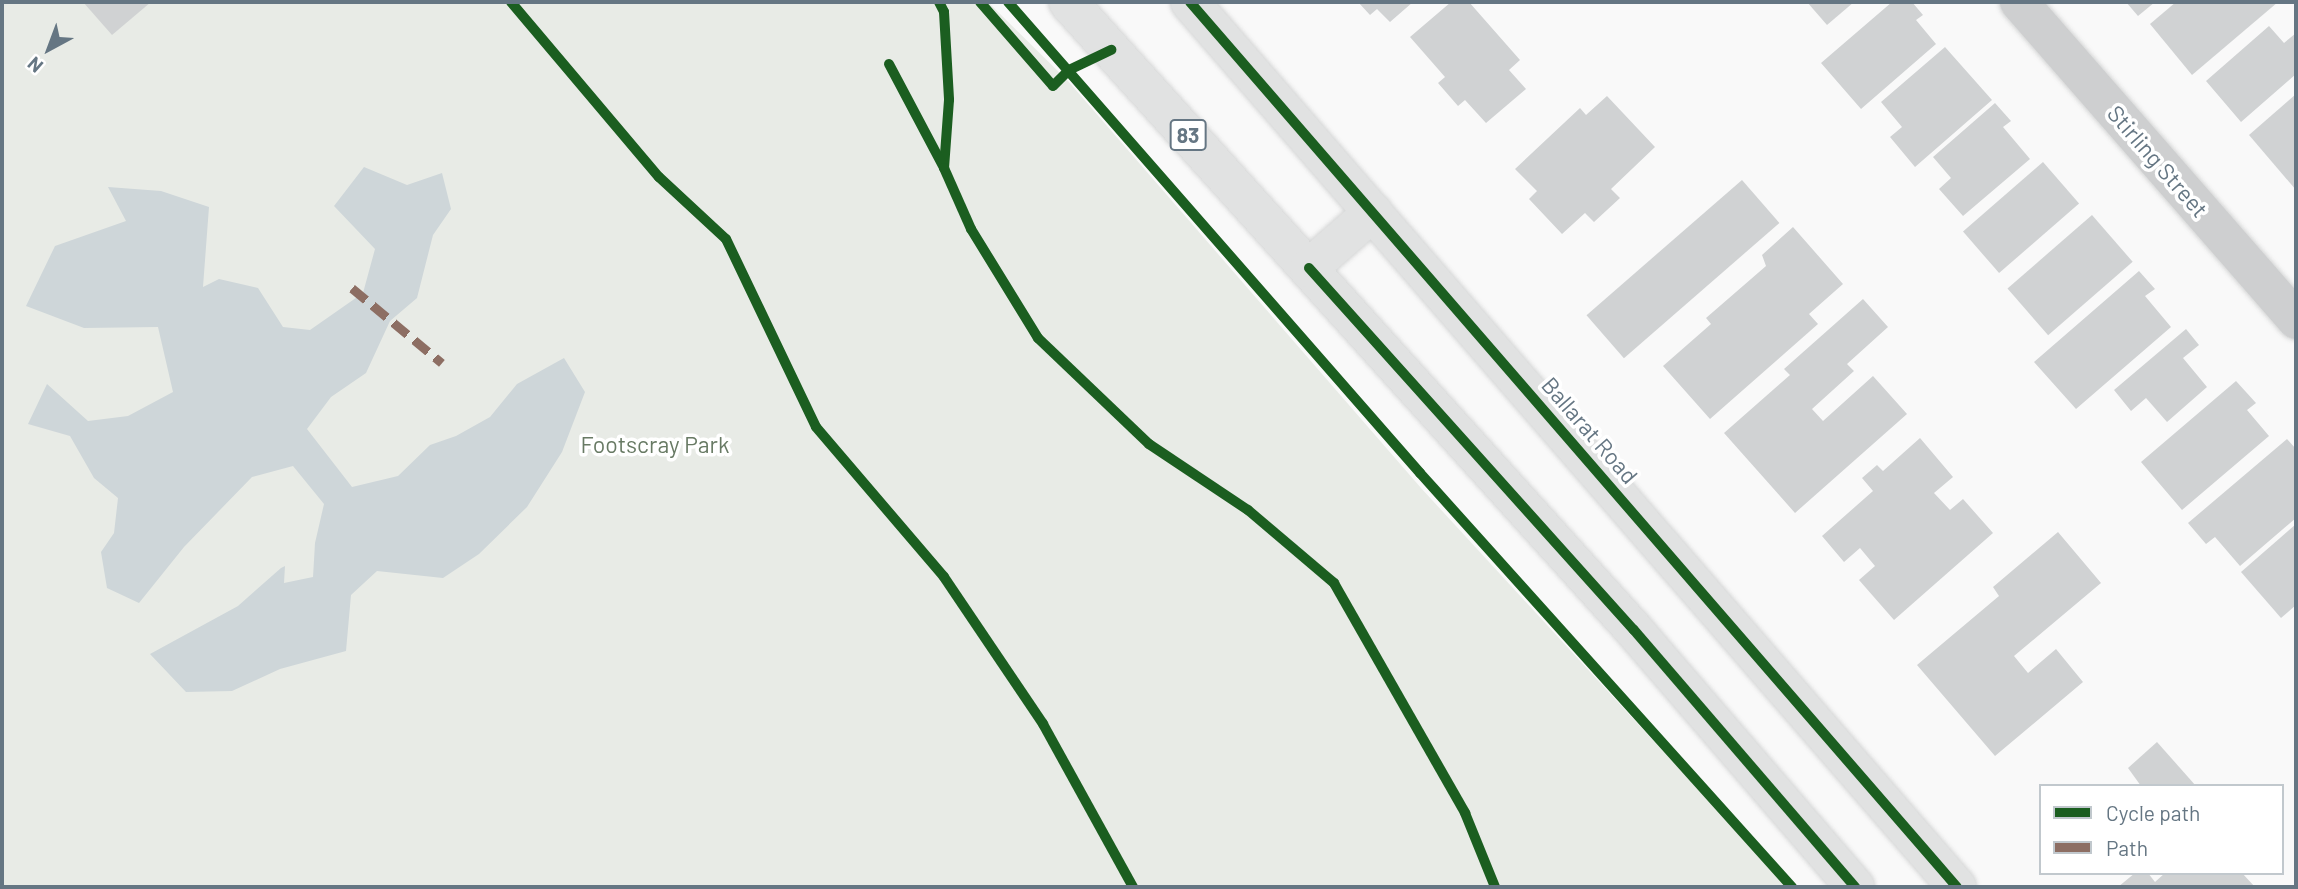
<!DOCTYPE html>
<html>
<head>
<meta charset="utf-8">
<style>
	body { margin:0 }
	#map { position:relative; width:2298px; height:889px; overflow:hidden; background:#f9f9f9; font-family:Barlow,sans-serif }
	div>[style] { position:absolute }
	.green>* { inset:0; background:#e8ebe6 }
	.water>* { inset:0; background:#ced6d9 }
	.building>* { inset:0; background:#d0d2d3; transform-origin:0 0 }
	.roads { filter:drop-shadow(0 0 2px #d5d6d6) drop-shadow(0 0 2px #d5d6d6) }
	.minor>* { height:38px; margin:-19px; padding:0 19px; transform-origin:19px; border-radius:19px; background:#cecfd0 }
	.highway>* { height:38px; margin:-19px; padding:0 19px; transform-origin:19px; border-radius:19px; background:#e1e2e2 }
	.quiet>* { height:9px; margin-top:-4.5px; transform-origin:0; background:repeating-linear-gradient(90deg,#8d6e63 0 18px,transparent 0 27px) }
	.cycleway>* { height:10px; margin:-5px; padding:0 5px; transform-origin:5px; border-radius:5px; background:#1b5e20 }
	span { translate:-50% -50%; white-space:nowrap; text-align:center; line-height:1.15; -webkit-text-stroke:7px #fff; paint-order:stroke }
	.shield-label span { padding:2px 5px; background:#fff; border:2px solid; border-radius:5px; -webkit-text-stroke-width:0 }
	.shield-label { font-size:21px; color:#657683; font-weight:700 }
	.street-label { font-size:23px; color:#657683 }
	.park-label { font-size:23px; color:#687a64 }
	.frame { position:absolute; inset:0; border:4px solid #657683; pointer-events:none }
	.legend { position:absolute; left:2039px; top:784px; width:245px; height:91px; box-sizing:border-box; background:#fff; border:2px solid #c1c8cd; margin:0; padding:9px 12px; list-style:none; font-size:21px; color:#657683 }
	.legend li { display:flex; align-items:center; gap:14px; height:35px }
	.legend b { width:35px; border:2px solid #c1c8cd }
	.north { position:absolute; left:14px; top:14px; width:70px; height:70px; -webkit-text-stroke:5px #fff; paint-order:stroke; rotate:221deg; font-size:19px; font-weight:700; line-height:28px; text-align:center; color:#657683 }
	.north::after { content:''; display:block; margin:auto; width:24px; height:32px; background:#657683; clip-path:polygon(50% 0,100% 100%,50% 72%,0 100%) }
</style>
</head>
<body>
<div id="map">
	<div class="green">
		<div style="clip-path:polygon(2px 2px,988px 2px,1068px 81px,1421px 488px,1788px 887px,2px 887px)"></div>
	</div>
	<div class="water">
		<div style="clip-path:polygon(364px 167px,407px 185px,442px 173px,451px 209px,433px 235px,417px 298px,390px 321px,366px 373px,331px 397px,307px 429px,352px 487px,398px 476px,430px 445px,456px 436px,490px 417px,517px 384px,564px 358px,585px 392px,562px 452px,527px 507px,479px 554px,443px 578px,377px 571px,351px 595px,346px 651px,280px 669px,232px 691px,186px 692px,150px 654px,238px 606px,281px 568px,285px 566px,284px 583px,313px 577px,315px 543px,324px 504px,293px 466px,252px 477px,184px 547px,139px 603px,107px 588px,101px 552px,114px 533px,118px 498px,94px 478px,70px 436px,28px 424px,47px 384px,88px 421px,128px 416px,173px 392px,158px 327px,84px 328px,26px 306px,55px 246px,126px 221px,108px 187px,161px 191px,209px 207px,203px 287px,219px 279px,258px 288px,283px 327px,310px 330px,363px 293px,375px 249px,334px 206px)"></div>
	</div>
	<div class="building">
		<div style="clip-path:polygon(83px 2px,151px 2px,112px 35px)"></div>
		<div style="clip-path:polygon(1358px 2px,1413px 2px,1390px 22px,1377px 9px,1370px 15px)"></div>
		<div style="clip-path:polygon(1451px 2px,1469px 2px,1520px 60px,1509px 70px,1526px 89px,1486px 123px,1465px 100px,1458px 106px,1438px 83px,1445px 77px,1410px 37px)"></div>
		<div style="clip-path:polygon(1807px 2px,1854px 2px,1827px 25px)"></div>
		<div style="clip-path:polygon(1892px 2px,1912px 2px,1923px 15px,1916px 20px,1936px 44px,1861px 109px,1821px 63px)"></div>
		<div style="clip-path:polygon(2126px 2px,2155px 2px,2138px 16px)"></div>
		<div style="clip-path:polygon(2176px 2px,2278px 2px,2192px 75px,2150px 24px)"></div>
		<div style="clip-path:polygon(2269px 26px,2284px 43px,2296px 33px,2296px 74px,2241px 122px,2206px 81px)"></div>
		<div style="clip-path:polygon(1945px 47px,1992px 100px,1915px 167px,1890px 137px,1902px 127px,1881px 102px)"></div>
		<div style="clip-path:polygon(2296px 94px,2296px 190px,2249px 135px)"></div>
		<div style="clip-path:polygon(1607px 96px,1655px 147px,1611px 189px,1620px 198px,1594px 222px,1585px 213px,1562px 234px,1529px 199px,1537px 191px,1515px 169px,1580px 108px,1586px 115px)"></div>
		<div style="clip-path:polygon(1995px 103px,2011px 121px,2003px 127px,2030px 159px,1963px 216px,1939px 189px,1951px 178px,1933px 157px)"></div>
		<div style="left:2043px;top:162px;width:55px;height:106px;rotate:49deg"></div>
		<div style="left:1742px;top:180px;width:57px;height:206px;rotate:49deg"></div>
		<div style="left:2092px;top:215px;width:62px;height:112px;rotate:49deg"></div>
		<div style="clip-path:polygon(1793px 227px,1843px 284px,1809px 314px,1818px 324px,1710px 419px,1663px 366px,1711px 324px,1706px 318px,1766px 266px,1762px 255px)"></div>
		<div style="clip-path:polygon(2139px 271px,2155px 289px,2145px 296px,2171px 327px,2076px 409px,2034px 362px)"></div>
		<div style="clip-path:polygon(1863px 299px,1888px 327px,1847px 364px,1854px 371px,1812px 409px,1823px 421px,1873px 376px,1907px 414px,1795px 513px,1724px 433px,1790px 375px,1784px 369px)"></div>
		<div style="clip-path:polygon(2186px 329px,2199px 345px,2183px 358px,2207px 387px,2167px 422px,2146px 398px,2131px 411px,2114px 390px)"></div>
		<div style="clip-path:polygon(2236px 381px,2256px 403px,2247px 410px,2269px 436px,2182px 510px,2141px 462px)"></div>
		<div style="clip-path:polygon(1920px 438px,1953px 477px,1934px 493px,1950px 510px,1963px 499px,1993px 533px,1894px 620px,1859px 580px,1875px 566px,1860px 548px,1844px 562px,1822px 536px,1873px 491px,1862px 478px,1877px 465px,1883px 471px)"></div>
		<div style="clip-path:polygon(2287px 439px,2296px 449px,2296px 518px,2240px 566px,2215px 537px,2206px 544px,2188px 523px)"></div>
		<div style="clip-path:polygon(2296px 524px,2296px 605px,2281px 618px,2241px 572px)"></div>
		<div style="clip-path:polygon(2058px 532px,2101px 583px,2014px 656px,2028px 673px,2056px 649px,2083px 682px,1995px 756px,1917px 665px,1999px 596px,1993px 587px)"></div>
		<div style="clip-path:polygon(2157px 742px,2196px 786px,2141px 786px,2128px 768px)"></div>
		<div style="clip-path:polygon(2135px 873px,2148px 873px,2155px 882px,2165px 873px,2242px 873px,2255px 887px,2118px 887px)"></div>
	</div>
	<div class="roads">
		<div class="minor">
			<div style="left:2019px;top:2px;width:422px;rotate:48.9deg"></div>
		</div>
		<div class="highway">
			<div style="left:1068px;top:2px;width:845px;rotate:47.97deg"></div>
			<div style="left:1634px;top:630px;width:339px;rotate:49.3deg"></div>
			<div style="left:1190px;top:2px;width:1171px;rotate:49.09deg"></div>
			<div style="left:1309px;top:268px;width:85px;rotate:-41.2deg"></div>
		</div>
	</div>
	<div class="quiet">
		<div style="left:352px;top:288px;width:117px;rotate:39.8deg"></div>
	</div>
	<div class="cycleway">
		<div style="left:511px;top:2px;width:229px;rotate:49.8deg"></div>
		<div style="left:659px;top:177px;width:91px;rotate:42.8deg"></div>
		<div style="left:726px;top:239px;width:208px;rotate:64.4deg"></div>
		<div style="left:816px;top:427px;width:197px;rotate:49.5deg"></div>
		<div style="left:944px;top:577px;width:177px;rotate:56deg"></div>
		<div style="left:1043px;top:724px;width:186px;rotate:61.1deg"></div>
		<div style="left:939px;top:2px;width:11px;rotate:63deg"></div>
		<div style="left:944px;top:12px;width:88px;rotate:86.7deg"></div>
		<div style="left:949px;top:100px;width:68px;rotate:94.2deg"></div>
		<div style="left:980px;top:2px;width:111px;rotate:49deg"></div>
		<div style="left:1053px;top:86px;width:23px;rotate:-45deg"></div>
		<div style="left:1069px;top:70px;width:47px;rotate:-25.5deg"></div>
		<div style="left:1008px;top:2px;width:626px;rotate:48.82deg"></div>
		<div style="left:1420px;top:473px;width:557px;rotate:48.06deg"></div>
		<div style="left:1190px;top:2px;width:1171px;rotate:49.09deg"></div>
		<div style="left:889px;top:64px;width:118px;rotate:62.1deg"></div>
		<div style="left:944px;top:168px;width:67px;rotate:66.1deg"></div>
		<div style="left:971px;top:229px;width:128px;rotate:58.4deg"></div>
		<div style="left:1038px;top:338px;width:153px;rotate:43.7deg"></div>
		<div style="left:1149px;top:444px;width:119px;rotate:33.7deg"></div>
		<div style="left:1248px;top:510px;width:113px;rotate:40.3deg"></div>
		<div style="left:1334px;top:583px;width:265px;rotate:60.3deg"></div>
		<div style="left:1465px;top:813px;width:80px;rotate:67.9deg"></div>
		<div style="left:1309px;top:268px;width:486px;rotate:48.1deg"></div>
		<div style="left:1634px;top:630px;width:339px;rotate:49.3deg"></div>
	</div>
	<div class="shield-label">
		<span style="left:1188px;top:135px">83</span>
	</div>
	<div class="street-label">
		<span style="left:2158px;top:161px;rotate:49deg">Stirling Street</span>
		<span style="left:1590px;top:430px;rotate:49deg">Ballarat Road</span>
	</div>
	<div class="park-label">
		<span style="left:655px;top:444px">Footscray Park</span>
	</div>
	<div class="frame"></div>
	<ul class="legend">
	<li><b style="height:9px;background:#1b5e20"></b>Cycle path</li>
	<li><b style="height:9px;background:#8d6e63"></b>Path</li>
	</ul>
	<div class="north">N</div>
</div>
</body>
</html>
